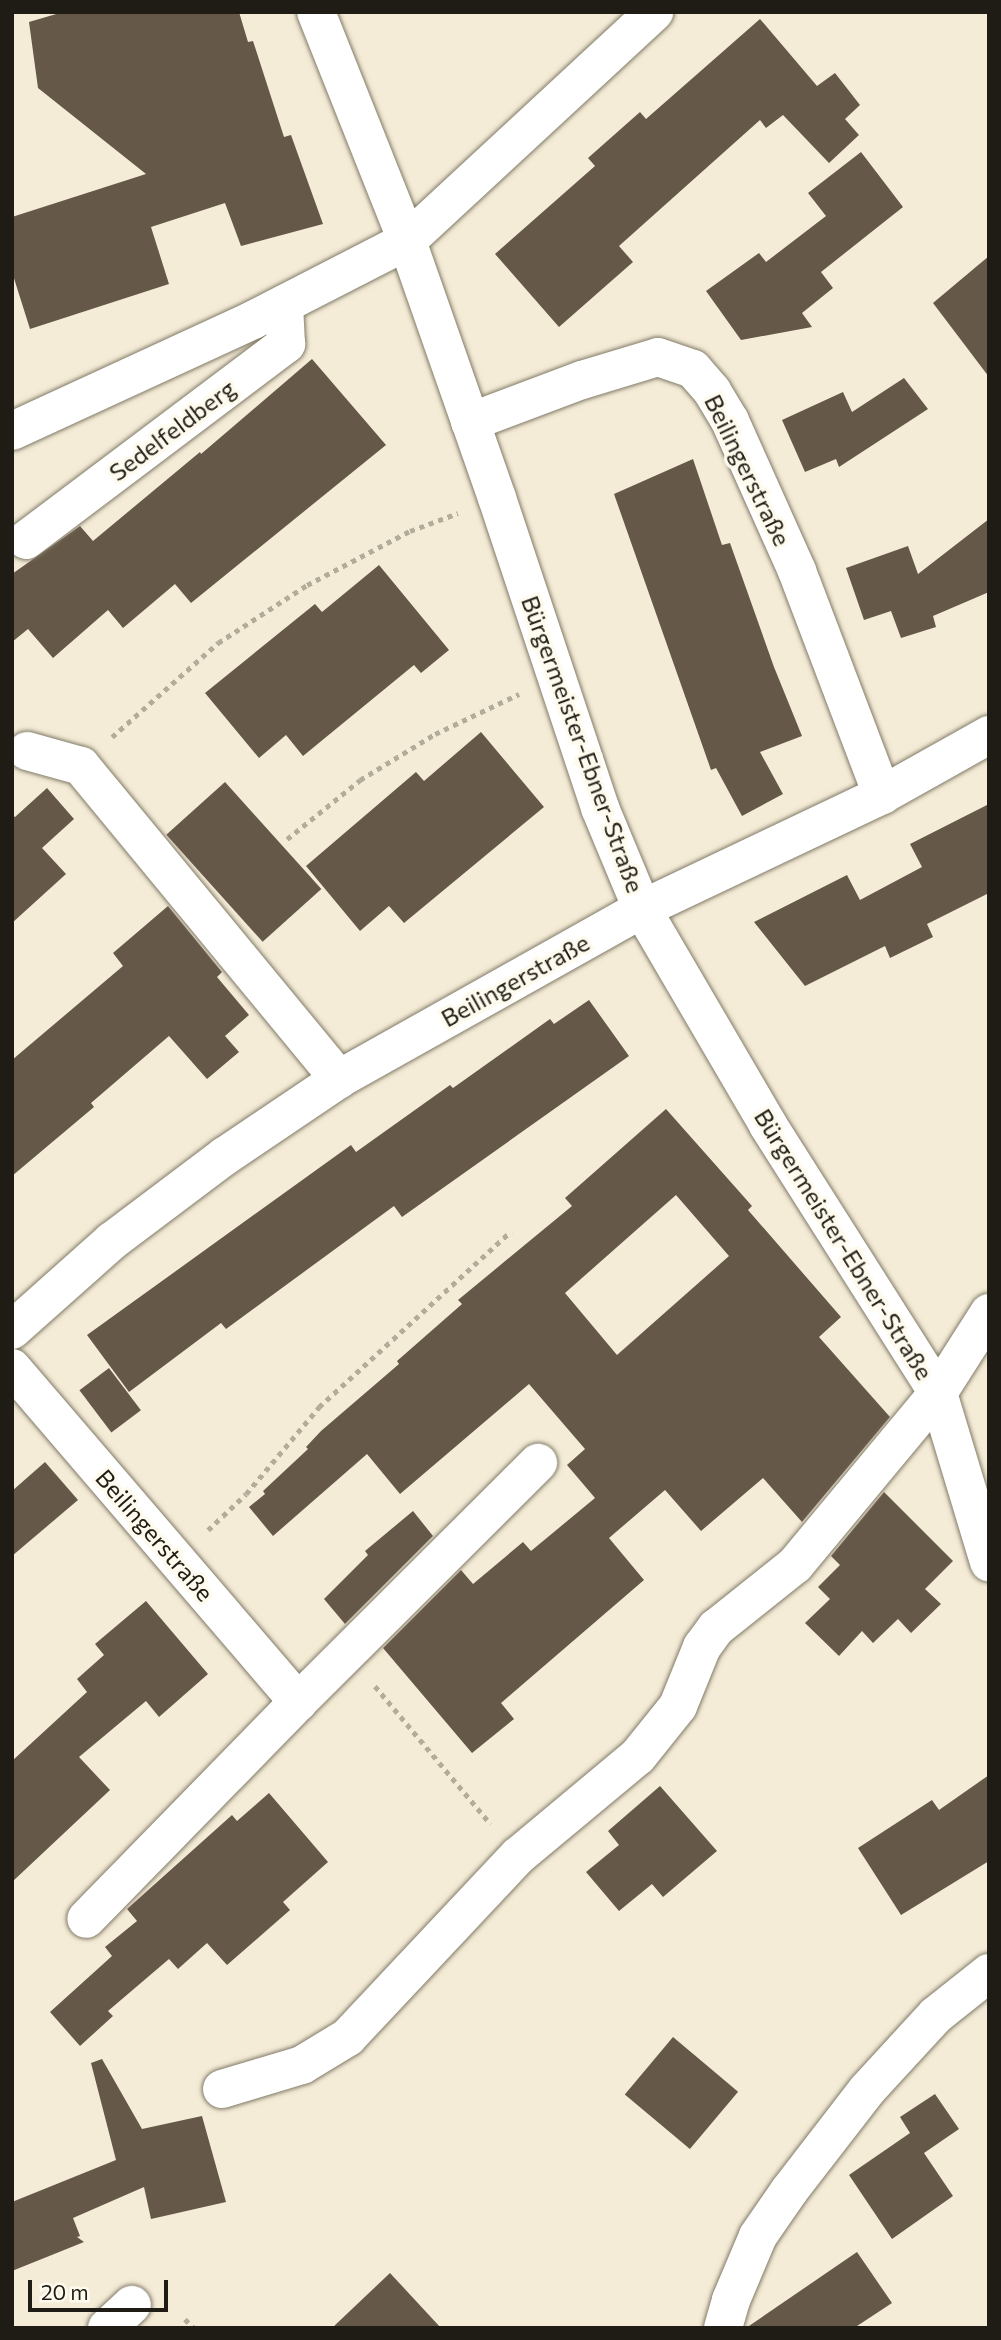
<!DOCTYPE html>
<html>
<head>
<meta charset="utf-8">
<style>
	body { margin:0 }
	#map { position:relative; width:1001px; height:2340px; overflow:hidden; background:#f4ecd7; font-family:Commissioner,sans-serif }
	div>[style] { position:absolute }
	.building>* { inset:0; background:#655849; transform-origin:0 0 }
	.path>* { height:4.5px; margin-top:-2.25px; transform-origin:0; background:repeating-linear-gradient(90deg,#b2ac9b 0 5px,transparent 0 10px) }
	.roads { filter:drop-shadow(0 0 2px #817a67) drop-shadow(0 0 2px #817a67) }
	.street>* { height:38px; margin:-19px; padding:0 19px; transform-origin:19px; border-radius:19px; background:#fff }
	span { translate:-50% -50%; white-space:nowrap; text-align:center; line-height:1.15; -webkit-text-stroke:7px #fefaed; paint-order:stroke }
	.street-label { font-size:24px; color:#1e1c14 }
	.frame { position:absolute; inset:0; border:14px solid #1e1c14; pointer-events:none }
	.scale { position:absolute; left:28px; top:2280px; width:140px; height:32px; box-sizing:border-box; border:4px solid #1e1c14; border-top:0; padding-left:9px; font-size:21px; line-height:24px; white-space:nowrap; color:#1e1c14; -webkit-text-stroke:5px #fefaed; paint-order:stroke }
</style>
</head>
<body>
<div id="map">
	<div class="building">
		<div style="clip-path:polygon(63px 12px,239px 12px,248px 42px,253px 41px,284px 137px,291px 135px,323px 224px,241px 246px,225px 203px,151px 227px,169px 284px,30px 329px,12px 272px,12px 217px,146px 174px,38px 88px,29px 22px)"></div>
		<div style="clip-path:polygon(760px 19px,817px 86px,835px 73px,860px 105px,845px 119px,859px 135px,829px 163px,783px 115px,766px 128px,760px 120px,619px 246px,633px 262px,559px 327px,495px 254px,595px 166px,588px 158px,640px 112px,646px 119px)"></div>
		<div style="clip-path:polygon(861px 152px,903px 207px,821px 272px,833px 288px,802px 313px,812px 327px,741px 340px,706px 291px,759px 253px,766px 262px,826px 216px,808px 193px)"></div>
		<div style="clip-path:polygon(989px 256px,989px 377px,933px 303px)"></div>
		<div style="clip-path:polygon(312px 359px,386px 445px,191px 603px,175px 584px,123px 628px,108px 610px,53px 658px,28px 629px,12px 642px,12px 574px,80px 526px,93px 541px,200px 452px,201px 454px)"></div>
		<div style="clip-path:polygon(904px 378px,928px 409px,839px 467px,836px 459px,805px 472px,782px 420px,843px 392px,852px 412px)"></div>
		<div style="clip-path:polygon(693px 459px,722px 545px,730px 543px,774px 667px,802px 736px,760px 752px,783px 794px,742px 816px,716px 768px,711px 770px,614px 494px)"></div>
		<div style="clip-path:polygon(989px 519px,989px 592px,933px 616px,936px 627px,901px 638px,891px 611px,864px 620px,846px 568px,908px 546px,918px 574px)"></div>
		<div style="clip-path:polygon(379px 565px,449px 650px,421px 673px,414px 665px,303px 756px,286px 735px,259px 758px,205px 693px,315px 604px,322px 612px)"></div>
		<div style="clip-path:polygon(481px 732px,544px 807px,404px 923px,389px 906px,360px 931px,306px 866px,416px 772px,424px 781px)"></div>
		<div style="left:225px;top:782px;width:144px;height:79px;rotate:48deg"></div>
		<div style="clip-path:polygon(47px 788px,74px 819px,42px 848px,66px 874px,12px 923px,12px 815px,15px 817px)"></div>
		<div style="clip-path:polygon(989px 804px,989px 893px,927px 924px,933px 937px,890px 958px,885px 946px,805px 986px,754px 922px,847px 875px,860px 900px,922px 867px,910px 844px)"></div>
		<div style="clip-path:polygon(168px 906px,222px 972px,217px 977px,249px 1015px,225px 1036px,239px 1052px,207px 1079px,169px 1036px,91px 1103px,94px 1107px,12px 1176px,12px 1060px,123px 966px,113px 953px)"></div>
		<div style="clip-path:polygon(589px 1000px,629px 1056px,402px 1217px,394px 1206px,226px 1329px,221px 1323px,129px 1392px,87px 1335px,351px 1145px,356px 1152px,450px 1085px,453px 1088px,550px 1019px,554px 1024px)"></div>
		<div style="clip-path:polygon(evenodd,666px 1109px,752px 1206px,748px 1210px,841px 1317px,819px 1337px,890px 1417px,802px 1522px,763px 1478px,701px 1531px,665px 1490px,609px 1538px,644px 1580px,501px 1703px,514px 1719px,472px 1753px,383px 1648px,461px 1570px,473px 1584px,523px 1542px,531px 1551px,595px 1498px,567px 1465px,585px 1449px,529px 1384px,400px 1494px,367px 1454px,273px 1536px,249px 1507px,265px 1494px,263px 1491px,308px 1449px,306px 1447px,321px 1431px,399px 1364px,397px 1361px,462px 1304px,458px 1300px,572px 1206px,565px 1198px,666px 1109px,676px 1195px,729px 1256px,617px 1355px,565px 1293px,676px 1195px)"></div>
		<div style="left:109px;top:1368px;width:53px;height:37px;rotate:53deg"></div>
		<div style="clip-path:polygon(45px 1462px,78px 1500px,12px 1556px,12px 1491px)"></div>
		<div style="clip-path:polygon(884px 1492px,953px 1561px,925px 1589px,941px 1604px,911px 1633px,898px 1619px,873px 1643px,862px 1631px,839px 1656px,805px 1623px,830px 1599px,818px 1587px,840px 1565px,831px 1556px)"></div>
		<div style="clip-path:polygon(413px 1511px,433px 1536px,345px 1624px,324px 1599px,368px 1555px,365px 1551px)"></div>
		<div style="clip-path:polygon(146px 1601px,208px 1674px,159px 1717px,146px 1701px,79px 1757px,110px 1790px,12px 1882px,12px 1761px,87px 1692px,77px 1679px,104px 1655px,95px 1644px)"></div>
		<div style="clip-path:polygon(989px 1775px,989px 1861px,901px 1915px,858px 1848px,932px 1800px,939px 1810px)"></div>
		<div style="clip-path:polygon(660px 1786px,717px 1851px,663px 1897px,652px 1884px,619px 1911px,586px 1872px,619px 1845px,608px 1831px)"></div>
		<div style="clip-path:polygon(269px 1793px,328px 1862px,283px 1902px,290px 1910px,227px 1965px,207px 1943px,178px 1969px,169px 1959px,108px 2011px,113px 2016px,80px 2046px,50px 2012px,112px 1956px,105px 1947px,137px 1921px,127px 1909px,232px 1815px,237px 1821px)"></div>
		<div style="left:673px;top:2037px;width:85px;height:75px;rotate:40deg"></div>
		<div style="clip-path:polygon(102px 2059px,142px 2129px,202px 2116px,226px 2202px,151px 2219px,144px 2187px,73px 2218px,80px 2236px,77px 2237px,84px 2242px,12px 2271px,12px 2202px,116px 2160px,91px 2063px)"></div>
		<div style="clip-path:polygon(935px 2094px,959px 2129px,924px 2153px,953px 2196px,892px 2239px,849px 2175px,910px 2133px,900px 2117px)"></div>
		<div style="clip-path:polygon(857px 2252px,892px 2303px,854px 2328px,746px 2328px)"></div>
		<div style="clip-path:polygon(390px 2273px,441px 2328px,332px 2328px)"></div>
	</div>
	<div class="path">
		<div style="left:112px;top:737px;width:142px;rotate:-41.6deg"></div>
		<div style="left:218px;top:643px;width:106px;rotate:-33.1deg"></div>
		<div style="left:307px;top:585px;width:116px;rotate:-27.7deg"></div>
		<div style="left:410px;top:531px;width:51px;rotate:-20.6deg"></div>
		<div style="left:287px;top:839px;width:94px;rotate:-38.9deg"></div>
		<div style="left:360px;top:780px;width:88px;rotate:-31.5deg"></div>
		<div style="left:435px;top:734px;width:93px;rotate:-25.5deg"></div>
		<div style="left:208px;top:1530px;width:52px;rotate:-43.5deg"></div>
		<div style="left:246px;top:1494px;width:114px;rotate:-50deg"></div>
		<div style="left:319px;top:1407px;width:260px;rotate:-42.5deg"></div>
		<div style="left:375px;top:1686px;width:180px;rotate:50deg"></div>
		<div style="left:185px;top:2319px;width:13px;rotate:45deg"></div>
	</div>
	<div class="roads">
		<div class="street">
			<div style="left:316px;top:12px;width:246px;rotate:68.3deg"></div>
			<div style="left:407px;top:241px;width:272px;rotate:70.7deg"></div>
			<div style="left:497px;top:498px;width:327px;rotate:71.6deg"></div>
			<div style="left:600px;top:808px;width:109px;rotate:67.4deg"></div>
			<div style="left:642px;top:909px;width:250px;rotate:59.7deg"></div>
			<div style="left:768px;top:1125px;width:317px;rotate:57.6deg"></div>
			<div style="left:938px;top:1393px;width:177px;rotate:73.2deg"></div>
			<div style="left:470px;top:422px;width:120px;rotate:-20.6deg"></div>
			<div style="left:582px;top:380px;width:79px;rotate:-16.8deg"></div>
			<div style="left:658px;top:357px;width:37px;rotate:19deg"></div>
			<div style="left:693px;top:369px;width:29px;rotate:49deg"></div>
			<div style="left:712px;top:391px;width:35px;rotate:59deg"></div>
			<div style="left:730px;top:421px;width:164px;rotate:65.9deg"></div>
			<div style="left:797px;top:571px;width:240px;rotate:69.2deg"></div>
			<div style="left:12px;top:431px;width:265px;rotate:-24.7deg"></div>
			<div style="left:253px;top:320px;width:173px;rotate:-27.2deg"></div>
			<div style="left:407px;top:241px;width:337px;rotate:-42.8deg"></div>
			<div style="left:26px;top:540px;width:326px;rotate:-37deg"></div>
			<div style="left:286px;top:344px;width:40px;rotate:-92.9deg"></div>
			<div style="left:27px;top:751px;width:56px;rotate:15.5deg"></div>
			<div style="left:81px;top:766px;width:406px;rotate:50.5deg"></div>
			<div style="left:12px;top:1330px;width:134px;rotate:-41.7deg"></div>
			<div style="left:112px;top:1241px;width:141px;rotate:-37deg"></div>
			<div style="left:225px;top:1156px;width:138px;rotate:-34deg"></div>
			<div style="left:339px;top:1079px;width:347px;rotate:-29.3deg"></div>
			<div style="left:642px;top:909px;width:266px;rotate:-25.4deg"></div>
			<div style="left:882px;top:795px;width:123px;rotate:-29.3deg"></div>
			<div style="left:12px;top:1368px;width:440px;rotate:49.4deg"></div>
			<div style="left:298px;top:1702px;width:303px;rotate:134.3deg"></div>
			<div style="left:298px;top:1702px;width:339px;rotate:-44.9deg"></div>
			<div style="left:222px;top:2089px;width:84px;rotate:-16.7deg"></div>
			<div style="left:302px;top:2065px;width:54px;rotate:-31.3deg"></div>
			<div style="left:348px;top:2037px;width:248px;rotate:-46.8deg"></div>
			<div style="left:518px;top:1856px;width:156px;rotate:-39.8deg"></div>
			<div style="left:638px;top:1756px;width:64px;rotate:-51.3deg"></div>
			<div style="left:678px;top:1706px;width:64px;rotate:-67.9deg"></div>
			<div style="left:702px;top:1647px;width:24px;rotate:-54deg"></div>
			<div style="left:716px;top:1628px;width:101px;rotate:-38.6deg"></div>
			<div style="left:795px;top:1565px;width:224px;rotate:-50.3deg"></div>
			<div style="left:938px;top:1393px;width:95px;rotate:-57.5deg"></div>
			<div style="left:107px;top:2328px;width:34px;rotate:-43deg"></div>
			<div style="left:723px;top:2328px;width:29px;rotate:-74deg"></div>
			<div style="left:731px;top:2300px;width:69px;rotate:-67.1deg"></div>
			<div style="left:758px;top:2236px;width:55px;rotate:-55.4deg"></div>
			<div style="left:789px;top:2191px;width:128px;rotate:-52.3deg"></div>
			<div style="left:867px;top:2090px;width:102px;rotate:-47.4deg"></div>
			<div style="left:936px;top:2015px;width:68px;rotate:-38.4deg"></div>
		</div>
	</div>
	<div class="street-label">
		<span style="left:172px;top:430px;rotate:-37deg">Sedelfeldberg</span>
		<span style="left:748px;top:470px;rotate:64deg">Beilingerstraße</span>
		<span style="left:583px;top:744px;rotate:70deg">Bürgermeister-Ebner-Straße</span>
		<span style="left:515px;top:980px;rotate:-29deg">Beilingerstraße</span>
		<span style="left:844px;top:1244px;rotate:58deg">Bürgermeister-Ebner-Straße</span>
		<span style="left:155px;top:1535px;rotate:49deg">Beilingerstraße</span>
	</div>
	<div class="frame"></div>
	<div class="scale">20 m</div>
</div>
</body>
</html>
